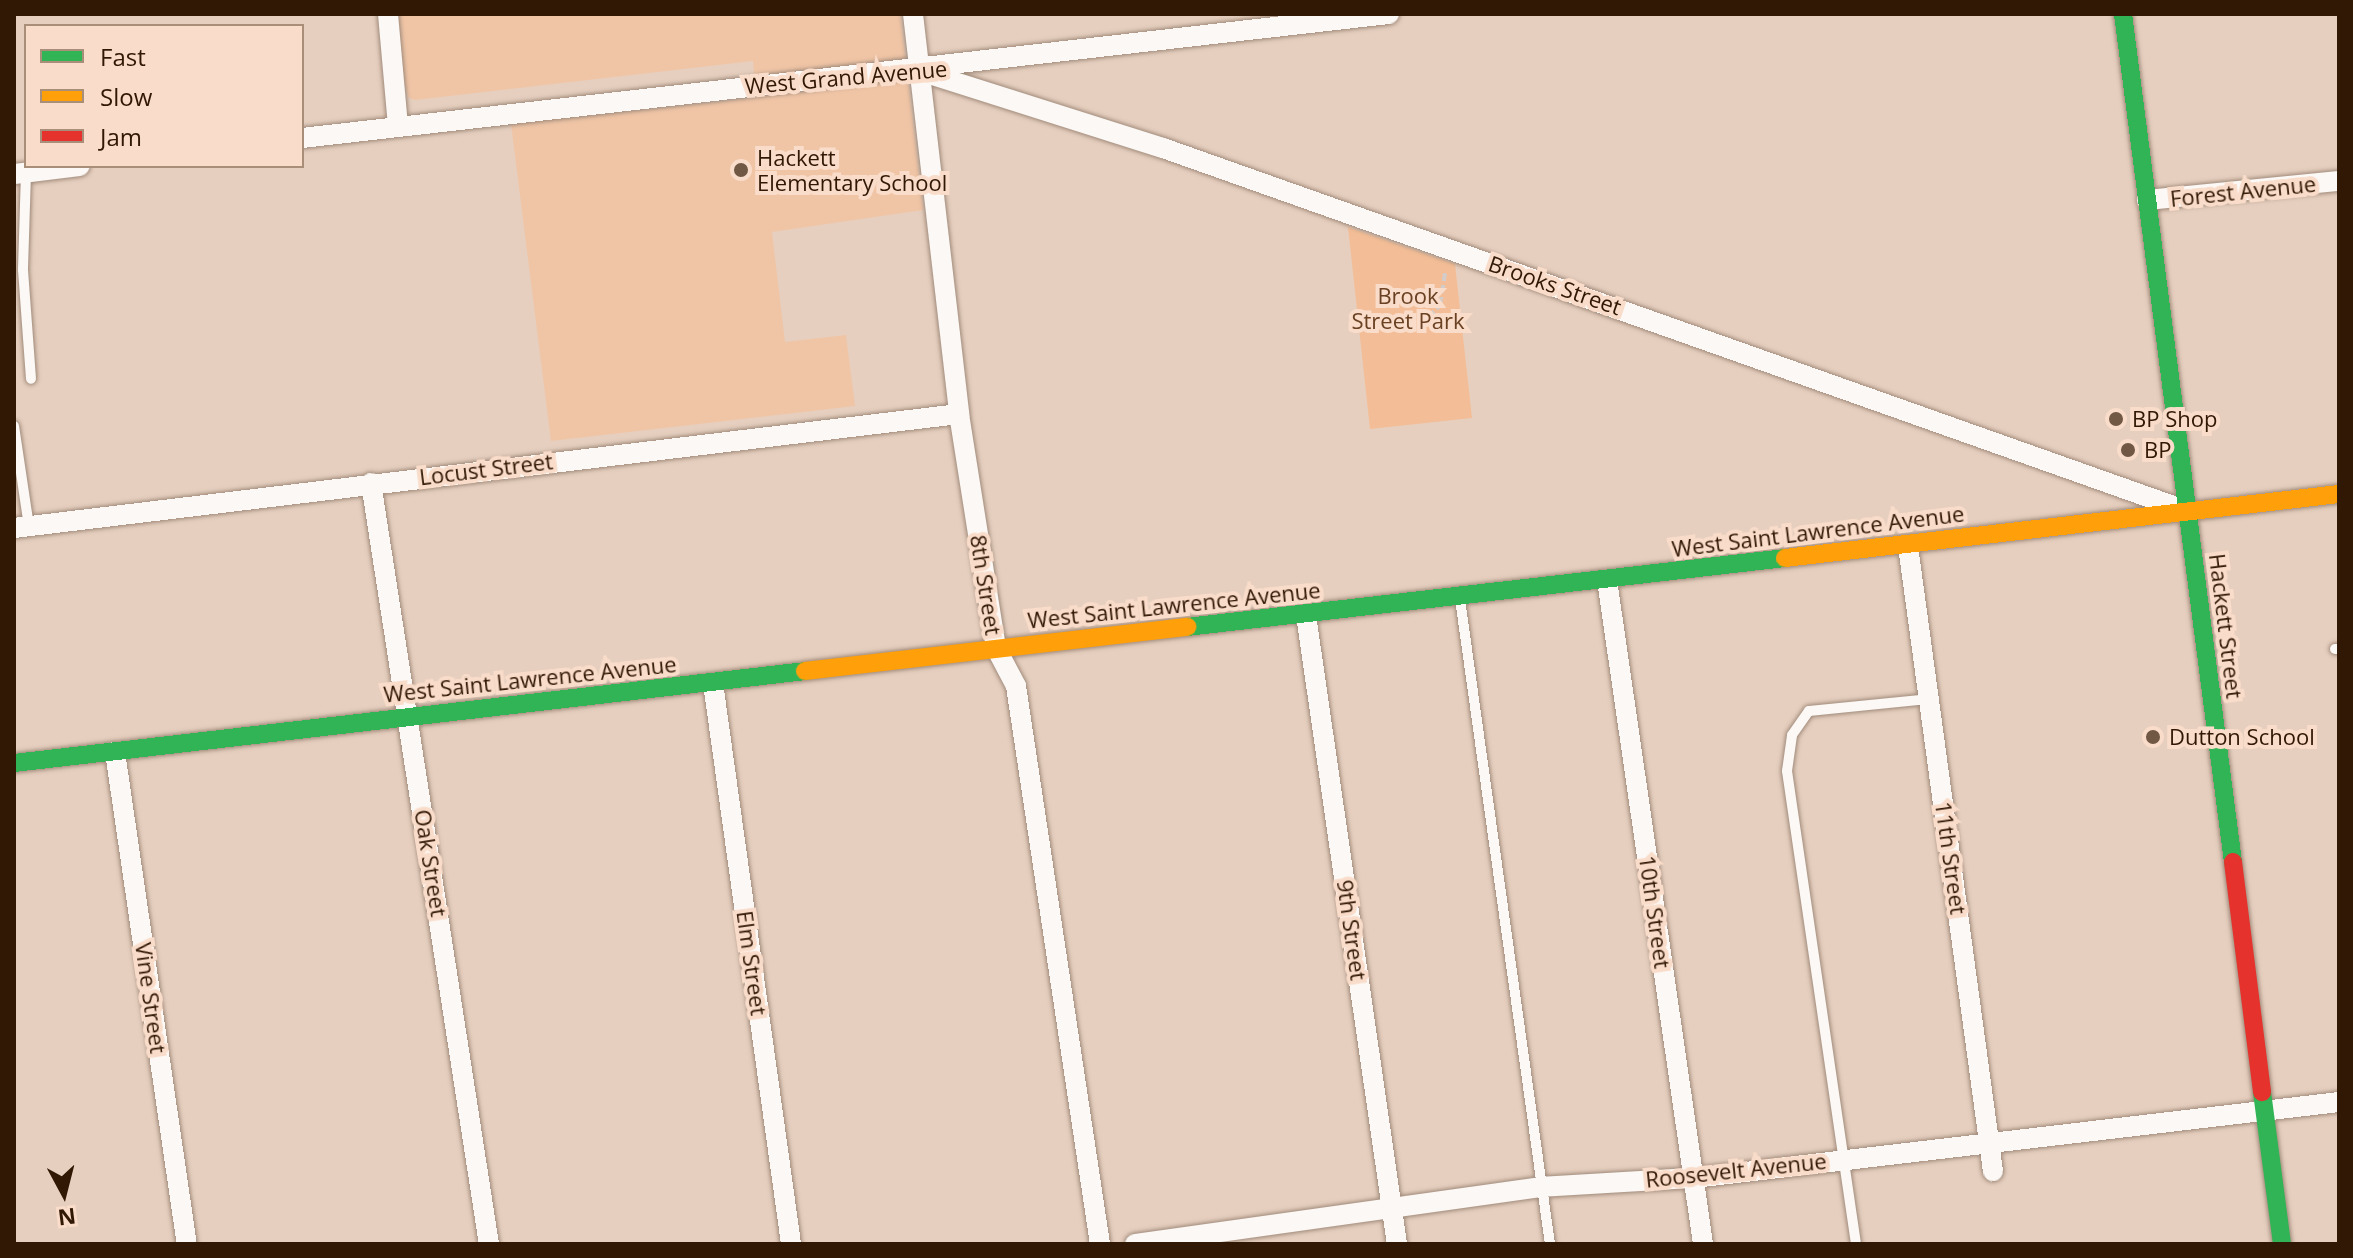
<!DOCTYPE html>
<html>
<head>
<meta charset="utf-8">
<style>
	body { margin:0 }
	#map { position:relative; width:2353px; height:1258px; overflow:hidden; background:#e6cfbf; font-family:"Open Sans",sans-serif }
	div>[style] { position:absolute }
	.built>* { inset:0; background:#f0c5a6 }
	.green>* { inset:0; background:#f3be97 }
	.path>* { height:4px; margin-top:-2px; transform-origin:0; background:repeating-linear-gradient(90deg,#d4ccc8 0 8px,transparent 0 12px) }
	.roads { filter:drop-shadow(0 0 2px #a18b7b) drop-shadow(0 0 2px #a18b7b) }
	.lane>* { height:10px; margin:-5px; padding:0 5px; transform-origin:5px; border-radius:5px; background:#fbf8f5 }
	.street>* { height:20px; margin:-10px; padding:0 10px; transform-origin:10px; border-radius:10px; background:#fbf8f5 }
	.fast>* { height:18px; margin:-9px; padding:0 9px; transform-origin:9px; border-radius:9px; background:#30b455 }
	.slow>* { height:18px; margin:-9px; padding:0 9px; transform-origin:9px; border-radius:9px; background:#ff9f0a }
	.jam>* { height:18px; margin:-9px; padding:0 9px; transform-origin:9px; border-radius:9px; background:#e5322d }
	.dots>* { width:22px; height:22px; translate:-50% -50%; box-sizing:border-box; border:4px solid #f9dcc9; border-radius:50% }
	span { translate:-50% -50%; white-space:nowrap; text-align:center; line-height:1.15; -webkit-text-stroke:8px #f9dcc9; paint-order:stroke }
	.street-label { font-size:22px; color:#311804 }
	.poi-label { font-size:22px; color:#311804 }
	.left { translate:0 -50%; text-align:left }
	.park-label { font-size:22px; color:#6a4122 }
	.frame { position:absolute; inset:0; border:16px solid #311804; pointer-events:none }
	.legend { position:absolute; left:24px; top:24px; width:280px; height:144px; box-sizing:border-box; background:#f9dcc9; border:2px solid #a98e7a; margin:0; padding:10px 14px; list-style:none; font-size:24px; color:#311804 }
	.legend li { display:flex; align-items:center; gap:16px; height:40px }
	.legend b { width:40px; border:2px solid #a98e7a }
	.north { position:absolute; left:24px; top:1154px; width:80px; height:80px; -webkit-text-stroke:6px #f9dcc9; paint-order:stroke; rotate:173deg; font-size:22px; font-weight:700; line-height:32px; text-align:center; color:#311804 }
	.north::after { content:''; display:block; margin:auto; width:28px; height:36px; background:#311804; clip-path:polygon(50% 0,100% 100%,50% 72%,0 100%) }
</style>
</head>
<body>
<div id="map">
	<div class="built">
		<div style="clip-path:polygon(397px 14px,900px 14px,923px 210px,772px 232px,785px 342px,846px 335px,855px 406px,551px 441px,511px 124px,756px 98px,753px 61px,415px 100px,409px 98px,404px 83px)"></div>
	</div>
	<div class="green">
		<div style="clip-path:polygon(1348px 227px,1455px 264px,1472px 418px,1370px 429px)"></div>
	</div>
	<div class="path">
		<div style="left:1420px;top:326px;width:29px;rotate:-46deg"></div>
		<div style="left:1440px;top:305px;width:33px;rotate:-81deg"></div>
	</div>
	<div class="roads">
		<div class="lane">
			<div style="left:26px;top:173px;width:97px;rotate:91.8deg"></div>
			<div style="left:23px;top:270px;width:109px;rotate:85.8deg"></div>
			<div style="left:14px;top:426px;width:101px;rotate:81.5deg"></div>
			<div style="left:1460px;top:599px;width:651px;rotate:82.06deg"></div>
			<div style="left:2335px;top:649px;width:4px"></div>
			<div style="left:1856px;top:1244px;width:478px;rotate:-98.3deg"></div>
			<div style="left:1787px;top:771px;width:36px;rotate:-82deg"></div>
			<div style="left:1792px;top:735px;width:29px;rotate:-55deg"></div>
			<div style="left:1809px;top:711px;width:122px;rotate:-5.7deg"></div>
		</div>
		<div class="street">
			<div style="left:388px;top:14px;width:112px;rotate:84.9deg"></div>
			<div style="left:913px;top:14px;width:403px;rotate:83.4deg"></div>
			<div style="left:959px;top:414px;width:237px;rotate:81deg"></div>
			<div style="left:996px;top:648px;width:43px;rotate:62.2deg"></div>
			<div style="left:1016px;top:686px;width:564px;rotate:81.44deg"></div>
			<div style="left:920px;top:71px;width:255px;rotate:17.6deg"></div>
			<div style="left:1163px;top:148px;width:1081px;rotate:19.51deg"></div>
			<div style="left:302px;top:138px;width:1094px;rotate:-6.51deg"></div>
			<div style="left:14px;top:174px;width:66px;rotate:-6.9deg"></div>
			<div style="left:2147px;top:200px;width:193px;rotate:-5.7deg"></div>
			<div style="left:371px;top:483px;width:770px;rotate:81.19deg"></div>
			<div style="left:14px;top:528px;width:952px;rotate:-6.88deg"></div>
			<div style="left:1908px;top:546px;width:631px;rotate:82.26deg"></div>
			<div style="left:1607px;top:580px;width:671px;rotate:81.77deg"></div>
			<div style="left:1306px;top:615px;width:636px;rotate:81.77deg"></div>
			<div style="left:713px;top:683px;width:566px;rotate:82.08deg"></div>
			<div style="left:115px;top:752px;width:497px;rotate:81.7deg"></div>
			<div style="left:1135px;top:1244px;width:410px;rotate:-8deg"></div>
			<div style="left:1541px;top:1187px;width:153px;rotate:-3.4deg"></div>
			<div style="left:1694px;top:1178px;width:649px;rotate:-6.72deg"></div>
		</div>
		<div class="fast">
			<div style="left:2123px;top:14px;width:855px;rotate:82.61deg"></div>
			<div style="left:1187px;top:627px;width:602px;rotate:-6.58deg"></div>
			<div style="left:14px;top:763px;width:796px;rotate:-6.63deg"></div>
			<div style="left:2262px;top:1092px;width:153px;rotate:82.5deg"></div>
		</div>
		<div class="slow">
			<div style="left:1785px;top:558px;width:558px;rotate:-6.59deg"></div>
			<div style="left:805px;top:671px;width:385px;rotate:-6.6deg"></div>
		</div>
		<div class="jam">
			<div style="left:2233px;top:862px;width:232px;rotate:82.8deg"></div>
		</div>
	</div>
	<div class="dots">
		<div style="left:741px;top:170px;background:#705845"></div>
		<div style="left:2116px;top:419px;background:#705845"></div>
		<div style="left:2128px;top:450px;background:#705845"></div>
		<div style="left:2153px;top:737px;background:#705845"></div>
	</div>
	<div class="street-label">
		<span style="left:846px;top:77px;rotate:-5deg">West Grand Avenue</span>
		<span style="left:2243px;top:191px;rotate:-6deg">Forest Avenue</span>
		<span style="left:1555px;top:285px;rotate:19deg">Brooks Street</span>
		<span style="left:486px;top:469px;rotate:-7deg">Locust Street</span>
		<span style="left:1818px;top:531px;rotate:-7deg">West Saint Lawrence Avenue</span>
		<span style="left:986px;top:585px;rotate:81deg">8th Street</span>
		<span style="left:1174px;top:605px;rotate:-6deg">West Saint Lawrence Avenue</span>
		<span style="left:2226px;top:626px;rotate:83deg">Hackett Street</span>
		<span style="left:530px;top:679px;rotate:-6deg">West Saint Lawrence Avenue</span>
		<span style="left:1951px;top:858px;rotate:82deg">11th Street</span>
		<span style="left:431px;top:863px;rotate:81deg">Oak Street</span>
		<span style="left:1655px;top:912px;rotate:82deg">10th Street</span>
		<span style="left:1352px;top:930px;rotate:82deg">9th Street</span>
		<span style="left:752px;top:963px;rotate:82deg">Elm Street</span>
		<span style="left:151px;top:998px;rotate:82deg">Vine Street</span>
		<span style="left:1736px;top:1170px;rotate:-6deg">Roosevelt Avenue</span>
	</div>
	<div class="poi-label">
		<span class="left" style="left:757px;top:170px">Hackett<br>Elementary School</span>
		<span class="left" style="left:2132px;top:419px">BP Shop</span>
		<span class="left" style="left:2144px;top:450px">BP</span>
		<span class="left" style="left:2169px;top:737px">Dutton School</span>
	</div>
	<div class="park-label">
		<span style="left:1408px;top:308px">Brook<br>Street Park</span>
	</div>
	<div class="frame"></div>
	<ul class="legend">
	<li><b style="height:10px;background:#30b455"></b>Fast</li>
	<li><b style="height:10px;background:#ff9f0a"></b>Slow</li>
	<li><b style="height:10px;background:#e5322d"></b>Jam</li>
	</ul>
	<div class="north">N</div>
</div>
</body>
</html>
